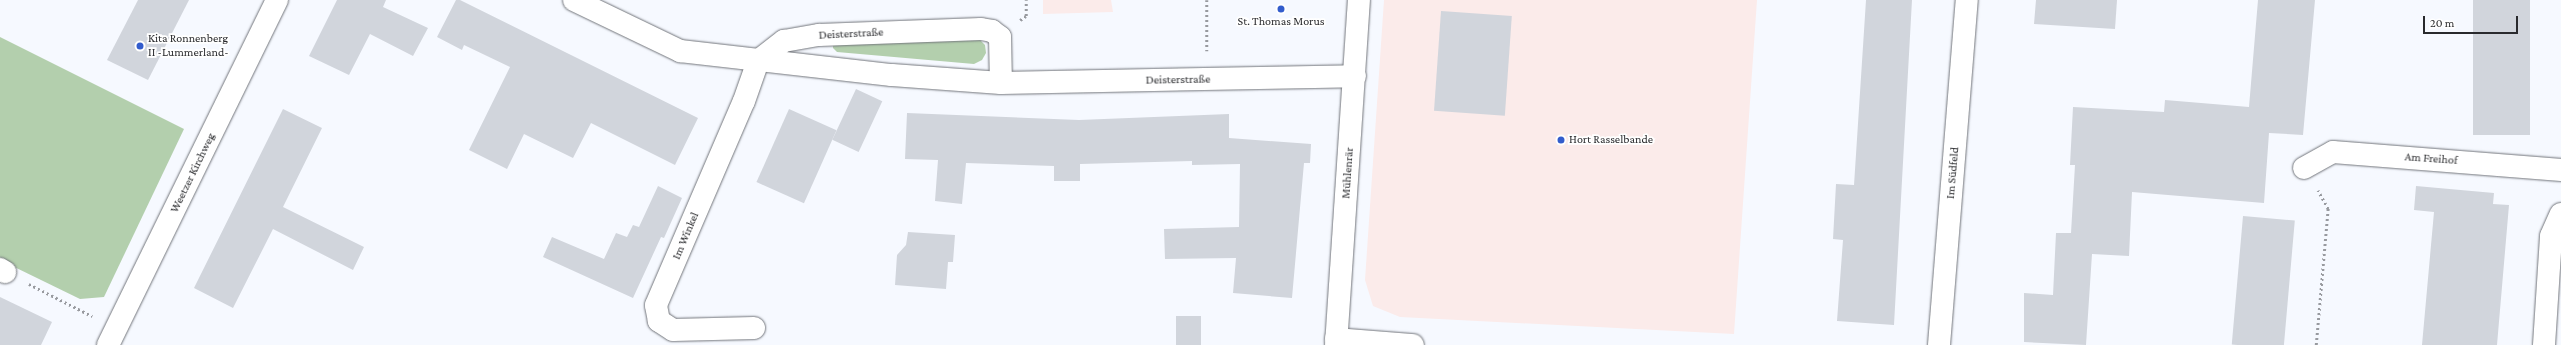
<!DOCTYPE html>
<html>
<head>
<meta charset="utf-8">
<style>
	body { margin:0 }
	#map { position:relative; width:2561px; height:345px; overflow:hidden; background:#f6f9ff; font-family:"Crimson Pro",serif }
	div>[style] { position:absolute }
	.education>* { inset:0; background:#fbebea }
	.green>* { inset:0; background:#b3cfad }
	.building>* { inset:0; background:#d1d5dc; transform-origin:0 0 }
	.path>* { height:2.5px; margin-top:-1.25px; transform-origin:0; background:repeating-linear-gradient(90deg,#989a9f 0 2px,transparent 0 5px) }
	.roads { filter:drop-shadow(0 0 1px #72757b) drop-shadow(0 0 1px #72757b) }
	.street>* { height:22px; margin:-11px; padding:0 11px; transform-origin:11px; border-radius:11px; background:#fff }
	.dots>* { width:11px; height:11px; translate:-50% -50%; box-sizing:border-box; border:2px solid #fff; border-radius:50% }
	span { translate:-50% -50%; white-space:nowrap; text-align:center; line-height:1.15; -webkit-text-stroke:3.5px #fff; paint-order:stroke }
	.poi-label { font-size:12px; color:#292a2d }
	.left { translate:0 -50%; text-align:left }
	.street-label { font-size:12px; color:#292a2d }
	.scale { position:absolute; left:2423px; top:16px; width:95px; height:18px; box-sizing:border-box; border:2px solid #292a2d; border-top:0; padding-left:5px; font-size:12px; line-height:14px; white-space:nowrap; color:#292a2d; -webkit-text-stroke:3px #fff; paint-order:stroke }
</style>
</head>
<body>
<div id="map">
	<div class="education">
		<div style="clip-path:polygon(1043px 0,1111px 0,1113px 12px,1043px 14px)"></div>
		<div style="clip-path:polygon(1384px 0,1757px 0,1734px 334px,1400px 317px,1373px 306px,1365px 280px)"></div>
	</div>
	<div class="green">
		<div style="clip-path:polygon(0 37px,184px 129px,104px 297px,80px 299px,0 260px)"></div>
		<div style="clip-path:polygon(979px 39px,985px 45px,986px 53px,982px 60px,974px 64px,837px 52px,833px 48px,833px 44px)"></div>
	</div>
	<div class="building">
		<div style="clip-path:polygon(138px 0,189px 0,148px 80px,107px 60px)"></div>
		<div style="clip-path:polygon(337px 0,386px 0,383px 7px,428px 28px,413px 56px,370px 34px,349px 75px,309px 56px)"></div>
		<div style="clip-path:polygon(456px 0,460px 0,698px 118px,675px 165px,591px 123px,573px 158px,524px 134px,507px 169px,469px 150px,510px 67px,464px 45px,462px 50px,437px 37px)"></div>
		<div style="clip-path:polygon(1866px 0,1912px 0,1894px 325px,1837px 321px,1843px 240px,1833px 239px,1836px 184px,1854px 185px)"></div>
		<div style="clip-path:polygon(2036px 0,2117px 0,2115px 29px,2034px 24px)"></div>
		<div style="clip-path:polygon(2258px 0,2315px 0,2303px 135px,2269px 133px,2264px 203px,2132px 192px,2129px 256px,2092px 254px,2086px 345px,2024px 342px,2024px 293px,2053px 295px,2056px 233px,2071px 233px,2075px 165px,2070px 165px,2073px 107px,2164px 112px,2165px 100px,2249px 107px)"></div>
		<div style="left:2473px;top:0;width:57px;height:135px"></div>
		<div style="left:1441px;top:11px;width:71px;height:100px;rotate:4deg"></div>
		<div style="left:856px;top:89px;width:29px;height:56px;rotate:25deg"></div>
		<div style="clip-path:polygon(283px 109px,322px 128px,283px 207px,364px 247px,353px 270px,273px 229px,233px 308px,194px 288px)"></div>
		<div style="left:789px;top:109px;width:52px;height:80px;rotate:24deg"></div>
		<div style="clip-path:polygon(907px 113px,1079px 120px,1229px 114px,1229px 138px,1311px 144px,1310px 163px,1304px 163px,1292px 298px,1233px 293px,1236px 258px,1165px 259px,1164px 229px,1239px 227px,1240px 164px,1192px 165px,1192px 161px,1080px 164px,1080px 181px,1054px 181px,1054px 166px,966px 163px,962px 204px,935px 201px,938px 160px,905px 159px)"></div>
		<div style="clip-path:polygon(658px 186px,682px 198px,664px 238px,661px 237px,633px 298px,543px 257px,552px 237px,604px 259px,616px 233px,627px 237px,633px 225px,639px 227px)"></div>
		<div style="clip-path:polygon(2416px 186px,2494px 193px,2493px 204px,2509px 205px,2497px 345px,2422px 345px,2434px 212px,2414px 210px)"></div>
		<div style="left:2243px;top:216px;width:52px;height:129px;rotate:5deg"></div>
		<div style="clip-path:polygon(908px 232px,955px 235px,953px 262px,948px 262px,946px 289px,895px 285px,897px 255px,906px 245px)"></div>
		<div style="clip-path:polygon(0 297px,52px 322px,41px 345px,0 345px)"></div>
		<div style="left:1176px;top:316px;width:25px;height:29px"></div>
	</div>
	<div class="path">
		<div style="left:1207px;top:0;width:51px;rotate:90deg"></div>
		<div style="left:1020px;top:20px;width:7px;rotate:-34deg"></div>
		<div style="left:1026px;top:16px;width:16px;rotate:-90deg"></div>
		<div style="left:29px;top:284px;width:71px;rotate:26.9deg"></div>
		<div style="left:2316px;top:345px;width:137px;rotate:-85deg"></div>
		<div style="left:2328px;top:209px;width:21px;rotate:-119deg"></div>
	</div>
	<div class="roads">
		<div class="street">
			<div style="left:574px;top:0;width:118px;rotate:25.7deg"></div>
			<div style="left:680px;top:51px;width:213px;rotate:6.5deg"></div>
			<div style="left:892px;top:75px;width:109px;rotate:4.2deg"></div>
			<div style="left:1001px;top:83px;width:354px;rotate:-1.1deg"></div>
			<div style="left:758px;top:61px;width:33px;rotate:-38deg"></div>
			<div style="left:784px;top:41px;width:36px;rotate:-10deg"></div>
			<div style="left:819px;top:35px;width:162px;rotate:-2.1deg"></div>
			<div style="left:981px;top:29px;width:11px;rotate:10deg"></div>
			<div style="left:992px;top:31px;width:10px;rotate:37deg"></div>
			<div style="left:1000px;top:37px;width:46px;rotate:88.8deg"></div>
			<div style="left:2304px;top:168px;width:33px;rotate:-29deg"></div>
			<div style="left:2333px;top:152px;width:229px;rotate:4.5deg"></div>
			<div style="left:0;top:269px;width:6px;rotate:31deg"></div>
			<div style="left:754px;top:328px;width:81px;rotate:178.6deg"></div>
			<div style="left:673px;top:330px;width:17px;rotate:-147deg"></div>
			<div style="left:659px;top:321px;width:16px;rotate:-101deg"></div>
			<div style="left:656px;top:305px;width:222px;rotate:-66.7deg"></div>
			<div style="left:744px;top:101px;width:42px;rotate:-70.7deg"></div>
			<div style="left:1336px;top:339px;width:77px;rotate:4.5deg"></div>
			<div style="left:108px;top:345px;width:384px;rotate:-63.9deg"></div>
			<div style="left:1336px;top:345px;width:346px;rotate:-86.2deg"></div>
			<div style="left:1939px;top:345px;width:346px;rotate:-85.4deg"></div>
			<div style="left:2544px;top:345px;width:109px;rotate:-86.3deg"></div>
			<div style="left:2551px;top:236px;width:24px;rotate:-66deg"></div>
		</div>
	</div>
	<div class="dots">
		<div style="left:1281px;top:9px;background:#325ccc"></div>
		<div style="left:140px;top:46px;background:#325ccc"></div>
		<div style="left:1561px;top:140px;background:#325ccc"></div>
	</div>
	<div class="poi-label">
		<span style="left:1281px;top:22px">St. Thomas Morus</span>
		<span class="left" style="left:148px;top:46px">Kita Ronnenberg<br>II -Lummerland-</span>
		<span class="left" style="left:1569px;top:140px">Hort Rasselbande</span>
	</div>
	<div class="street-label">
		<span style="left:851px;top:34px;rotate:-3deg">Deisterstraße</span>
		<span style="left:1178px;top:80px;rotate:-1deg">Deisterstraße</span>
		<span style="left:2431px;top:159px;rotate:4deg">Am Freihof</span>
		<span style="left:193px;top:173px;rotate:-64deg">Weetzer Kirchweg</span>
		<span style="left:1348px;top:173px;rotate:-86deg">Mühlenrär</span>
		<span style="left:1953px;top:173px;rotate:-85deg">Im Südfeld</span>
		<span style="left:686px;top:236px;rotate:-67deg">Im Winkel</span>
	</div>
	<div class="scale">20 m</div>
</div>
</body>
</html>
